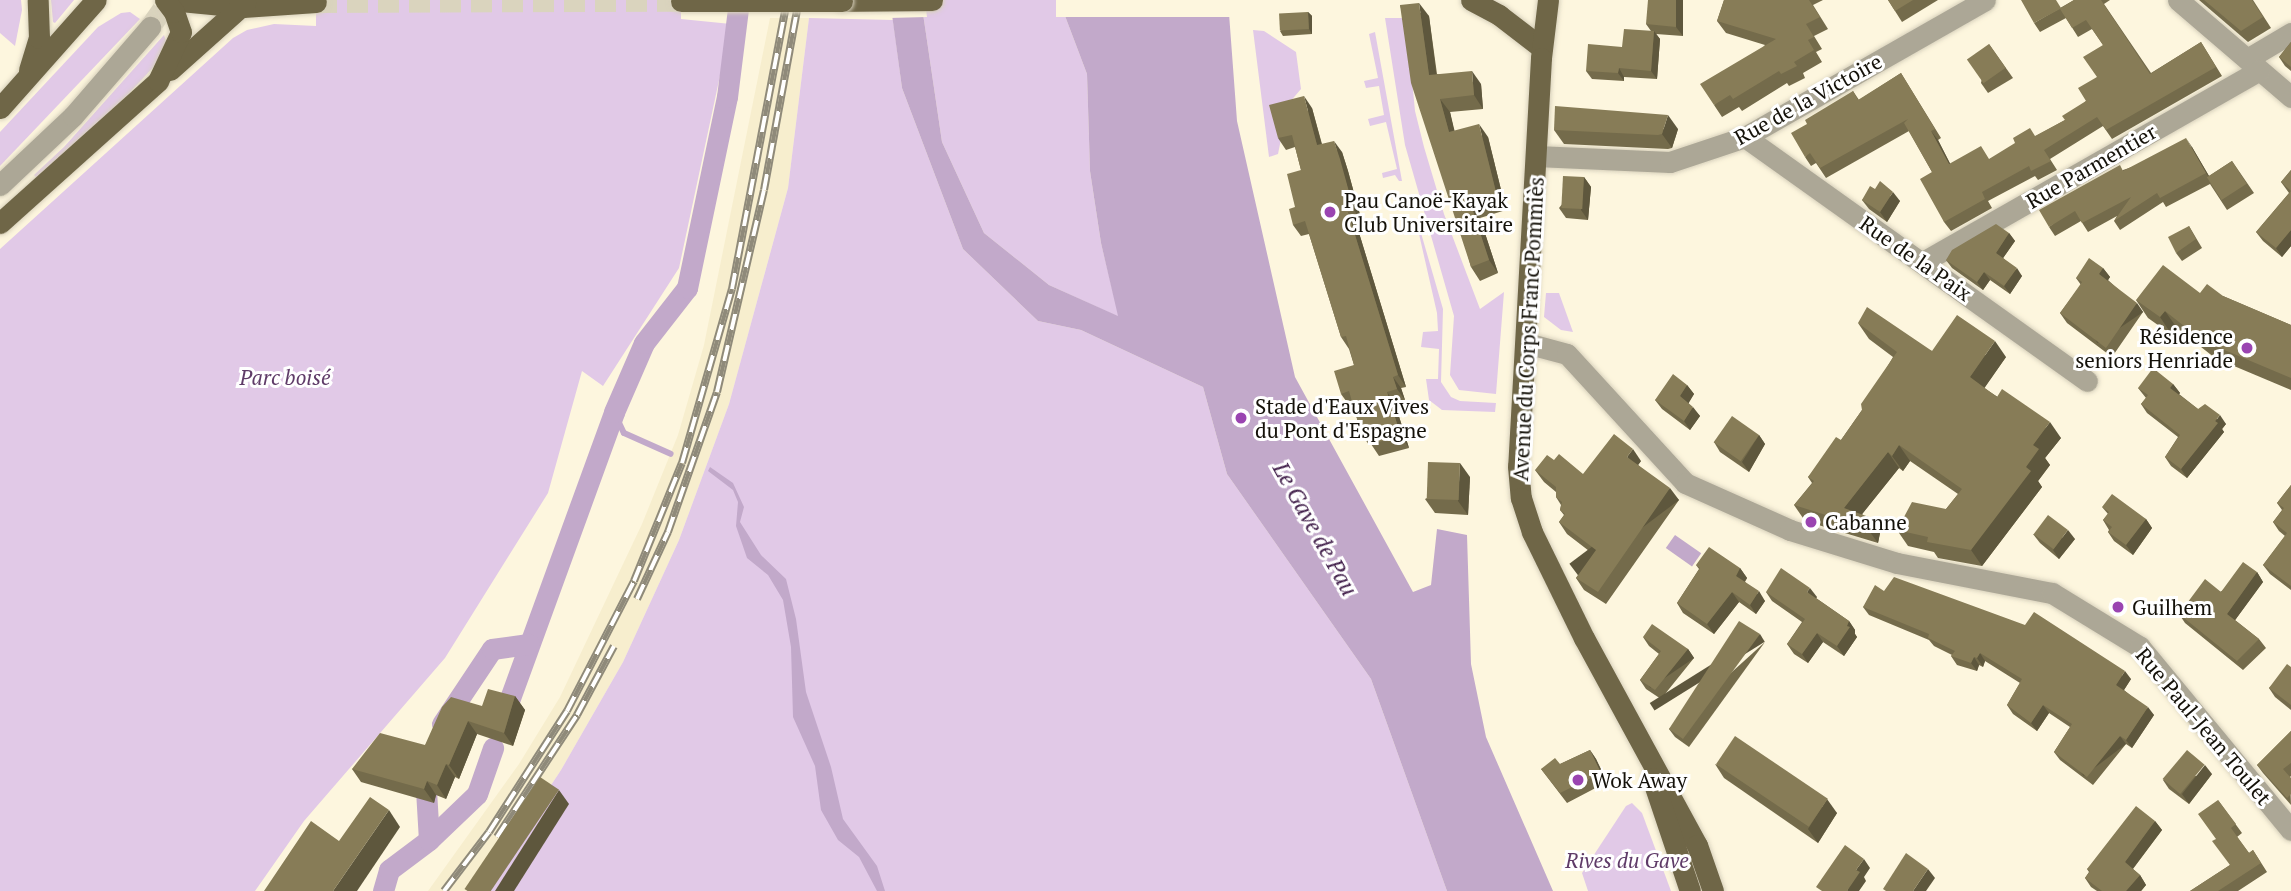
<!DOCTYPE html>
<html>
<head>
<meta charset="utf-8">
<style>
	body { margin:0 }
	#map { position:relative; width:2291px; height:891px; overflow:hidden; background:#fdf6de; font-family:"PT Serif",serif }
	div>[style] { position:absolute }
	.built>* { inset:0; background:#f7eece }
	.green>* { inset:0; background:#e1c9e7 }
	.water>* { inset:0; background:#c2a9ca; transform-origin:0 0 }
	.pier>* { inset:0; background:#fdf6de; transform-origin:0 0 }
	.stream>* { height:6px; margin:-3px; padding:0 3px; transform-origin:3px; border-radius:3px; background:#c2a9ca }
	.canal>* { height:21px; margin:-10.5px; padding:0 10.5px; transform-origin:10.5px; border-radius:10.5px; background:#c2a9ca }
	.minor-tunnel>* { height:21px; margin-top:-10.5px; transform-origin:0; background:repeating-linear-gradient(90deg,#dad4be 0 21px,transparent 0 31px) }
	.major-tunnel>* { height:21px; margin-top:-10.5px; transform-origin:0; background:repeating-linear-gradient(90deg,#dad4be 0 21px,transparent 0 31px) }
	.roads { filter:drop-shadow(0 0 2px #d8d1bc) drop-shadow(0 0 2px #d8d1bc) }
	.minor>* { height:21px; margin:-10.5px; padding:0 10.5px; transform-origin:10.5px; border-radius:10.5px; background:#aca796 }
	.major>* { height:21px; margin:-10.5px; padding:0 10.5px; transform-origin:10.5px; border-radius:10.5px; background:#6f6647 }
	.rail>* { height:8px; margin-top:-4px; transform-origin:0; background:repeating-linear-gradient(90deg,#fff 0 16px,#8f8a7a 0 32px); box-sizing:border-box; border-block:2px solid #8f8a7a }
	.bridges { filter:drop-shadow(0 0 2px #d8d1bc) drop-shadow(0 0 2px #d8d1bc) }
	.major-bridge>* { height:21px; margin:-10.5px; padding:0 10.5px; transform-origin:10.5px; border-radius:10.5px; background:#6f6647 }
	.wall>* { inset:0; background:#746b4b }
	.shaded-wall>* { inset:0; background:#5e573d; transform-origin:0 0 }
	.building>* { inset:0; background:#877c57; transform-origin:0 0 }
	.dots>* { width:19px; height:19px; translate:-50% -50%; box-sizing:border-box; border:4px solid #fff; border-radius:50% }
	span { translate:-50% -50%; white-space:nowrap; text-align:center; line-height:1.15; -webkit-text-stroke:6px #fff; paint-order:stroke }
	.street-label { font-size:21px; color:#141109 }
	.poi-label { font-size:21px; color:#141109 }
	.left { translate:0 -50%; text-align:left }
	.right { translate:-100% -50%; text-align:right }
	.park-label { font-size:21px; color:#5f3b68; font-style:italic }
	.water-label { font-size:23px; color:#44224d; font-style:italic }
</style>
</head>
<body>
<div id="map">
	<div class="built">
		<div style="clip-path:polygon(770px 18px,809px 18px,788px 188px,729px 404px,679px 540px,623px 662px,561px 770px,481px 891px,428px 891px,519px 764px,560px 697px,642px 524px,678px 435px,704px 345px)"></div>
	</div>
	<div class="green">
		<div style="clip-path:polygon(0 0,21px 0,22px 10px,15px 46px,0 33px)"></div>
		<div style="clip-path:polygon(51px 0,74px 0,55px 23px,53px 22px)"></div>
		<div style="clip-path:polygon(316px 0,681px 0,681px 19px,731px 24px,679px 268px,603px 386px,582px 371px,548px 493px,445px 658px,304px 821px,255px 891px,0 891px,0 249px,233px 38px,247px 30px,274px 24px,316px 26px)"></div>
		<div style="clip-path:polygon(921px 0,1059px 0,1087px 74px,1090px 171px,1101px 243px,1119px 317px,1049px 285px,984px 233px,942px 142px)"></div>
		<div style="clip-path:polygon(130px 12px,140px 19px,0 166px,0 132px,98px 27px,121px 13px)"></div>
		<div style="clip-path:polygon(809px 18px,893px 20px,902px 88px,963px 249px,1038px 321px,1081px 330px,1203px 387px,1227px 474px,1371px 679px,1447px 891px,481px 891px,561px 770px,623px 662px,679px 540px,729px 404px,788px 188px)"></div>
		<div style="clip-path:polygon(1385px 18px,1406px 18px,1415px 111px,1424px 147px,1444px 214px,1480px 309px,1504px 292px,1496px 394px,1459px 390px,1450px 375px,1454px 316px,1405px 145px)"></div>
		<div style="clip-path:polygon(1253px 30px,1264px 31px,1296px 52px,1301px 89px,1277px 117px,1282px 134px,1278px 154px,1269px 157px)"></div>
		<div style="clip-path:polygon(1375px 32px,1402px 181px,1399px 181px,1395px 175px,1383px 178px,1382px 173px,1397px 169px,1386px 122px,1370px 126px,1368px 119px,1384px 115px,1379px 86px,1366px 88px,1364px 81px,1378px 78px,1369px 34px)"></div>
		<div style="clip-path:polygon(164px 35px,167px 44px,164px 56px,97px 127px,39px 180px,34px 175px,64px 147px)"></div>
		<div style="clip-path:polygon(1421px 233px,1443px 309px,1441px 382px,1451px 397px,1460px 401px,1496px 403px,1495px 412px,1442px 410px,1429px 400px,1426px 379px,1438px 379px,1439px 349px,1421px 347px,1423px 332px,1438px 331px,1437px 313px,1419px 234px)"></div>
		<div style="clip-path:polygon(1546px 293px,1559px 293px,1573px 332px,1561px 330px,1544px 317px)"></div>
		<div style="clip-path:polygon(1632px 803px,1642px 813px,1671px 891px,1588px 891px,1582px 873px,1626px 806px)"></div>
	</div>
	<div class="water">
		<div style="clip-path:polygon(890px 0,921px 0,942px 142px,984px 233px,1049px 285px,1118px 316px,1101px 243px,1090px 171px,1087px 74px,1059px 0,1228px 0,1237px 121px,1295px 377px,1413px 592px,1431px 585px,1437px 529px,1467px 535px,1471px 664px,1486px 737px,1553px 891px,1447px 891px,1371px 679px,1227px 474px,1203px 387px,1081px 330px,1038px 321px,963px 249px,902px 88px)"></div>
		<div style="clip-path:polygon(710px 467px,733px 483px,744px 507px,740px 522px,761px 555px,786px 579px,796px 619px,806px 692px,831px 767px,843px 819px,877px 866px,885px 891px,877px 891px,859px 857px,838px 840px,821px 810px,815px 766px,793px 717px,791px 647px,783px 600px,768px 575px,747px 558px,736px 526px,738px 502px,733px 490px,708px 471px)"></div>
		<div style="left:1675px;top:535px;width:32px;height:16px;rotate:35deg"></div>
	</div>
	<div class="pier">
		<div style="clip-path:polygon(886px 0,925px 0,927px 17px,889px 18px)"></div>
		<div style="left:1056px;top:0;width:176px;height:17px"></div>
	</div>
	<div class="stream">
		<div style="left:614px;top:412px;width:23px;rotate:65deg"></div>
		<div style="left:624px;top:433px;width:51px;rotate:24.1deg"></div>
	</div>
	<div class="canal">
		<div style="left:509px;top:701px;width:307px;rotate:-70deg"></div>
		<div style="left:614px;top:412px;width:75px;rotate:-66.5deg"></div>
		<div style="left:644px;top:343px;width:70px;rotate:-52deg"></div>
		<div style="left:687px;top:288px;width:195px;rotate:-78.2deg"></div>
		<div style="left:727px;top:97px;width:98px;rotate:-82.9deg"></div>
		<div style="left:442px;top:724px;width:90px;rotate:-56.3deg"></div>
		<div style="left:492px;top:649px;width:37px;rotate:-8deg"></div>
		<div style="left:425px;top:773px;width:67px;rotate:86.6deg"></div>
		<div style="left:383px;top:891px;width:22px;rotate:-74deg"></div>
		<div style="left:389px;top:870px;width:50px;rotate:-36.9deg"></div>
		<div style="left:429px;top:840px;width:66px;rotate:-43.8deg"></div>
		<div style="left:477px;top:794px;width:49px;rotate:-70.8deg"></div>
	</div>
	<div class="minor-tunnel">
		<div style="left:150px;top:27px;width:33px;rotate:-55deg"></div>
	</div>
	<div class="major-tunnel">
		<div style="left:316px;top:2px;width:365px;rotate:-0.2deg"></div>
	</div>
	<div class="roads">
		<div class="minor">
			<div style="left:2178px;top:0;width:149px;rotate:40.6deg"></div>
			<div style="left:2247px;top:59px;width:51px;rotate:-30.6deg"></div>
			<div style="left:1745px;top:137px;width:420px;rotate:35.5deg"></div>
			<div style="left:1536px;top:156px;width:134px;rotate:2.6deg"></div>
			<div style="left:1670px;top:162px;width:79px;rotate:-18.4deg"></div>
			<div style="left:1745px;top:137px;width:276px;rotate:-29.7deg"></div>
			<div style="left:0;top:185px;width:100px;rotate:-43.4deg"></div>
			<div style="left:73px;top:116px;width:118px;rotate:-49.1deg"></div>
			<div style="left:1923px;top:262px;width:387px;rotate:-29.7deg"></div>
			<div style="left:1526px;top:343px;width:42px;rotate:15deg"></div>
			<div style="left:1567px;top:354px;width:175px;rotate:47.5deg"></div>
			<div style="left:1685px;top:483px;width:115px;rotate:24.1deg"></div>
			<div style="left:1790px;top:530px;width:112px;rotate:17.1deg"></div>
			<div style="left:1897px;top:563px;width:158px;rotate:11deg"></div>
			<div style="left:2052px;top:593px;width:103px;rotate:31.5deg"></div>
			<div style="left:2140px;top:647px;width:237px;rotate:50.5deg"></div>
		</div>
		<div class="major">
			<div style="left:170px;top:0;width:73px;rotate:5.5deg"></div>
			<div style="left:243px;top:7px;width:73px;rotate:-3.9deg"></div>
			<div style="left:1471px;top:0;width:32px;rotate:28deg"></div>
			<div style="left:1499px;top:15px;width:54px;rotate:37.5deg"></div>
			<div style="left:1548px;top:0;width:58px;rotate:96.9deg"></div>
			<div style="left:1541px;top:58px;width:409px;rotate:93.2deg"></div>
			<div style="left:1518px;top:466px;width:32px;rotate:85deg"></div>
			<div style="left:1521px;top:498px;width:36px;rotate:72deg"></div>
			<div style="left:1532px;top:532px;width:118px;rotate:63.9deg"></div>
			<div style="left:1584px;top:638px;width:236px;rotate:61.4deg"></div>
			<div style="left:1697px;top:845px;width:49px;rotate:70.8deg"></div>
			<div style="left:842px;top:1px;width:90px;rotate:-0.6deg"></div>
			<div style="left:29px;top:70px;width:34px;rotate:-73deg"></div>
			<div style="left:39px;top:38px;width:38px;rotate:-92deg"></div>
			<div style="left:170px;top:70px;width:101px;rotate:-41.8deg"></div>
			<div style="left:0;top:108px;width:144px;rotate:-48.4deg"></div>
			<div style="left:0;top:223px;width:212px;rotate:-41.9deg"></div>
			<div style="left:158px;top:81px;width:54px;rotate:-64.9deg"></div>
			<div style="left:181px;top:32px;width:21px;rotate:-109deg"></div>
			<div style="left:174px;top:12px;width:15px;rotate:-127deg"></div>
			<div style="left:1652px;top:778px;width:119px;rotate:71.4deg"></div>
		</div>
	</div>
	<div class="rail">
		<div style="left:637px;top:599px;width:74px;rotate:-65.2deg"></div>
		<div style="left:668px;top:532px;width:148px;rotate:-70.7deg"></div>
		<div style="left:717px;top:392px;width:207px;rotate:-76.9deg"></div>
		<div style="left:764px;top:190px;width:193px;rotate:-79.6deg"></div>
		<div style="left:497px;top:837px;width:146px;rotate:-56.7deg"></div>
		<div style="left:577px;top:715px;width:78px;rotate:-61.8deg"></div>
		<div style="left:444px;top:891px;width:74px;rotate:-52.7deg"></div>
		<div style="left:489px;top:832px;width:144px;rotate:-57.2deg"></div>
		<div style="left:567px;top:711px;width:146px;rotate:-62.7deg"></div>
		<div style="left:634px;top:581px;width:127px;rotate:-67.9deg"></div>
		<div style="left:682px;top:463px;width:181px;rotate:-74deg"></div>
		<div style="left:732px;top:289px;width:294px;rotate:-79.2deg"></div>
	</div>
	<div class="bridges">
		<div class="major-bridge">
			<div style="left:681px;top:1px;width:161px"></div>
		</div>
	</div>
	<div class="wall">
		<div style="clip-path:polygon(1683px 0,1683px 36px,1656px 34px,1660px 39px,1657px 79px,1624px 77px,1624px 81px,1592px 79px,1586px 71px,1622px 47px,1651px 31px,1646px 24px)"></div>
		<div style="clip-path:polygon(1724px 0,1823px 0,1813px 5px,1828px 29px,1814px 36px,1822px 49px,1816px 52px,1822px 62px,1803px 73px,1805px 78px,1789px 86px,1787px 83px,1742px 111px,1739px 107px,1722px 117px,1714px 105px,1765px 45px,1726px 33px,1717px 21px)"></div>
		<div style="clip-path:polygon(1888px 0,1938px 0,1902px 22px)"></div>
		<div style="clip-path:polygon(2074px 0,2110px 0,2104px 4px,2151px 73px,2201px 42px,2222px 76px,2112px 139px,2103px 126px,2050px 159px,2057px 170px,2038px 180px,2035px 176px,1988px 201px,1992px 208px,1951px 231px,1944px 222px,1932px 172px,1909px 131px,1826px 178px,1816px 163px,1811px 166px,1805px 157px,1853px 91px,1859px 100px,1901px 73px,1941px 138px,1938px 140px,1950px 164px,1990px 159px,2036px 136px,2065px 120px,2086px 101px,2097px 77px,2103px 45px,2092px 29px,2078px 37px,2066px 18px,2040px 32px,2034px 23px)"></div>
		<div style="clip-path:polygon(2199px 0,2253px 0,2271px 28px,2248px 42px)"></div>
		<div style="clip-path:polygon(1400px 5px,1429px 16px,1437px 74px,1481px 84px,1483px 109px,1450px 112px,1454px 131px,1488px 137px,1506px 210px,1480px 218px,1498px 273px,1480px 281px,1471px 267px)"></div>
		<div style="clip-path:polygon(1308px 12px,1312px 16px,1312px 34px,1283px 36px,1280px 31px)"></div>
		<div style="clip-path:polygon(2291px 42px,2291px 71px,2285px 66px,2279px 57px)"></div>
		<div style="clip-path:polygon(1989px 44px,2013px 78px,1988px 93px,1981px 83px)"></div>
		<div style="clip-path:polygon(1312px 108px,1322px 144px,1342px 152px,1348px 171px,1362px 222px,1356px 223px,1406px 387px,1401px 388px,1405px 400px,1395px 404px,1409px 448px,1379px 456px,1371px 444px,1369px 445px,1361px 433px,1353px 404px,1349px 405px,1341px 394px,1354px 365px,1349px 349px,1341px 337px,1309px 234px,1301px 236px,1293px 225px,1301px 170px,1295px 147px,1286px 150px,1278px 138px)"></div>
		<div style="clip-path:polygon(1678px 129px,1672px 148px,1668px 149px,1564px 144px,1554px 130px)"></div>
		<div style="clip-path:polygon(2192px 147px,2209px 176px,2232px 161px,2254px 193px,2227px 210px,2210px 184px,2166px 207px,2163px 202px,2120px 230px,2114px 221px,2117px 216px,2088px 232px,2081px 221px,2055px 236px,2049px 227px,2123px 170px)"></div>
		<div style="clip-path:polygon(2291px 170px,2291px 246px,2282px 257px,2263px 241px,2256px 232px,2289px 193px,2281px 182px)"></div>
		<div style="clip-path:polygon(1584px 177px,1591px 187px,1588px 220px,1566px 218px,1559px 208px)"></div>
		<div style="clip-path:polygon(1875px 189px,1900px 201px,1887px 222px,1869px 209px,1862px 200px)"></div>
		<div style="clip-path:polygon(2189px 226px,2202px 248px,2182px 261px,2176px 253px)"></div>
		<div style="clip-path:polygon(2009px 233px,2015px 241px,2003px 258px,2022px 276px,2010px 294px,1990px 280px,1983px 290px,1952px 268px,1946px 260px)"></div>
		<div style="clip-path:polygon(2103px 268px,2110px 277px,2108px 280px,2143px 312px,2112px 357px,2067px 323px,2060px 313px,2081px 285px,2076px 278px)"></div>
		<div style="clip-path:polygon(2200px 293px,2223px 296px,2291px 325px,2291px 390px,2215px 358px,2177px 328px,2172px 335px,2148px 318px,2136px 300px)"></div>
		<div style="clip-path:polygon(1858px 323px,1932px 351px,2006px 357px,1984px 388px,2061px 438px,2045px 458px,2050px 465px,2038px 481px,2042px 487px,1982px 566px,1938px 558px,1934px 552px,1908px 546px,1897px 530px,1946px 509px,1958px 494px,1910px 461px,1903px 471px,1899px 468px,1862px 514px,1880px 533px,1878px 543px,1805px 521px,1794px 505px,1812px 483px,1808px 477px,1841px 440px,1862px 410px,1893px 357px,1869px 339px)"></div>
		<div style="clip-path:polygon(2173px 384px,2180px 393px,2179px 394px,2198px 409px,2226px 424px,2222px 429px,2224px 432px,2187px 478px,2171px 466px,2165px 457px,2178px 437px,2147px 413px,2141px 404px,2146px 398px,2138px 388px)"></div>
		<div style="clip-path:polygon(1687px 385px,1694px 394px,1688px 403px,1700px 416px,1690px 430px,1662px 409px,1655px 400px)"></div>
		<div style="clip-path:polygon(1759px 435px,1765px 444px,1749px 472px,1720px 452px,1714px 442px)"></div>
		<div style="clip-path:polygon(1641px 461px,1638px 465px,1679px 500px,1606px 604px,1584px 590px,1576px 578px,1593px 554px,1567px 534px,1559px 522px,1564px 515px,1560px 510px,1561px 505px,1556px 497px,1556px 492px,1544px 482px,1535px 470px,1583px 474px)"></div>
		<div style="clip-path:polygon(1470px 477px,1468px 515px,1435px 513px,1425px 499px)"></div>
		<div style="clip-path:polygon(2291px 485px,2291px 590px,2270px 574px,2263px 565px,2285px 536px,2279px 531px,2273px 522px,2282px 510px,2277px 503px)"></div>
		<div style="clip-path:polygon(2102px 507px,2146px 519px,2152px 528px,2133px 555px,2114px 541px,2108px 532px,2109px 530px,2103px 520px,2108px 514px)"></div>
		<div style="clip-path:polygon(2033px 534px,2075px 539px,2059px 559px,2040px 543px)"></div>
		<div style="clip-path:polygon(1696px 565px,1740px 568px,1747px 578px,1745px 582px,1765px 601px,1756px 614px,1739px 602px,1714px 634px,1683px 613px,1677px 603px,1699px 569px)"></div>
		<div style="clip-path:polygon(2257px 572px,2263px 582px,2235px 620px,2259px 639px,2266px 648px,2243px 670px,2185px 623px,2179px 614px)"></div>
		<div style="clip-path:polygon(1884px 591px,2131px 679px,2124px 690px,2154px 715px,2132px 748px,2126px 744px,2093px 785px,2060px 760px,2054px 752px,2070px 727px,2049px 713px,2037px 731px,2013px 714px,2007px 705px,2020px 683px,1985px 661px,1983px 667px,1979px 665px,1977px 671px,1957px 665px,1951px 656px,1952px 655px,1934px 646px,1929px 640px,1869px 615px,1863px 607px)"></div>
		<div style="clip-path:polygon(1766px 592px,1817px 597px,1816px 598px,1849px 621px,1855px 630px,1855px 634px,1857px 637px,1844px 656px,1823px 642px,1808px 663px,1794px 654px,1787px 644px,1802px 622px,1772px 601px)"></div>
		<div style="clip-path:polygon(1643px 637px,1688px 649px,1694px 658px,1661px 699px,1646px 689px,1640px 680px,1659px 654px,1649px 646px)"></div>
		<div style="clip-path:polygon(1765px 642px,1689px 747px,1675px 737px,1669px 729px)"></div>
		<div style="clip-path:polygon(2291px 667px,2291px 710px,2275px 697px,2269px 688px)"></div>
		<div style="clip-path:polygon(515px 696px,525px 710px,513px 746px,477px 734px,459px 779px,455px 777px,446px 799px,436px 795px,434px 803px,361px 782px,352px 769px,425px 745px,482px 706px)"></div>
		<div style="clip-path:polygon(2291px 731px,2291px 776px,2290px 777px,2291px 805px,2263px 773px,2257px 765px)"></div>
		<div style="clip-path:polygon(1590px 750px,1596px 759px,1607px 782px,1567px 803px,1541px 769px,1560px 764px)"></div>
		<div style="clip-path:polygon(1715px 764px,1837px 813px,1818px 843px,1724px 778px)"></div>
		<div style="clip-path:polygon(2212px 774px,2189px 804px,2169px 789px,2163px 780px)"></div>
		<div style="clip-path:polygon(2218px 800px,2242px 833px,2237px 837px,2249px 853px,2253px 850px,2267px 872px,2238px 891px,2190px 891px,2230px 865px)"></div>
		<div style="clip-path:polygon(2155px 821px,2162px 830px,2133px 869px,2140px 875px,2146px 885px,2141px 891px,2097px 891px,2091px 887px,2085px 878px,2089px 872px,2087px 869px)"></div>
	</div>
	<div class="shaded-wall">
		<div style="clip-path:polygon(1676px 0,1683px 0,1683px 36px,1676px 27px)"></div>
		<div style="clip-path:polygon(1419px 3px,1429px 16px,1438px 88px,1429px 75px)"></div>
		<div style="clip-path:polygon(1308px 12px,1312px 16px,1312px 34px,1309px 29px)"></div>
		<div style="clip-path:polygon(1654px 31px,1660px 39px,1657px 79px,1651px 71px)"></div>
		<div style="clip-path:polygon(1619px 68px,1624px 77px,1624px 81px,1618px 73px)"></div>
		<div style="clip-path:polygon(1472px 71px,1481px 84px,1483px 109px,1474px 95px)"></div>
		<div style="clip-path:polygon(1304px 96px,1312px 108px,1325px 157px,1317px 145px)"></div>
		<div style="clip-path:polygon(1440px 99px,1450px 112px,1458px 145px,1449px 132px)"></div>
		<div style="clip-path:polygon(1668px 115px,1678px 129px,1672px 148px,1662px 134px)"></div>
		<div style="clip-path:polygon(1479px 124px,1488px 137px,1506px 210px,1497px 196px)"></div>
		<div style="clip-path:polygon(1931px 131px,1938px 140px,1955px 173px,1949px 164px)"></div>
		<div style="clip-path:polygon(2186px 138px,2192px 147px,2213px 183px,2206px 173px)"></div>
		<div style="clip-path:polygon(1334px 141px,1342px 152px,1348px 171px,1362px 222px,1354px 210px)"></div>
		<div style="clip-path:polygon(1584px 177px,1591px 187px,1588px 220px,1581px 210px)"></div>
		<div style="clip-path:polygon(1893px 192px,1900px 201px,1887px 222px,1880px 212px)"></div>
		<div style="clip-path:polygon(1471px 205px,1480px 218px,1498px 273px,1489px 260px)"></div>
		<div style="clip-path:polygon(1348px 212px,1356px 223px,1406px 387px,1398px 375px)"></div>
		<div style="clip-path:polygon(2291px 230px,2291px 246px,2282px 257px,2276px 248px)"></div>
		<div style="clip-path:polygon(2009px 233px,2015px 241px,2001px 261px,1996px 253px)"></div>
		<div style="clip-path:polygon(2017px 268px,2022px 276px,2010px 294px,2004px 286px)"></div>
		<div style="clip-path:polygon(2103px 268px,2110px 277px,2106px 283px,2099px 274px)"></div>
		<div style="clip-path:polygon(1984px 272px,1990px 280px,1983px 290px,1977px 282px)"></div>
		<div style="left:2137px;top:303px;width:11px;height:55px;rotate:56deg"></div>
		<div style="clip-path:polygon(2165px 311px,2177px 328px,2172px 335px,2160px 317px)"></div>
		<div style="clip-path:polygon(1995px 341px,2006px 357px,1981px 393px,1970px 377px)"></div>
		<div style="clip-path:polygon(1393px 377px,1401px 388px,1405px 400px,1397px 389px)"></div>
		<div style="clip-path:polygon(2173px 384px,2180px 393px,2177px 397px,2170px 388px)"></div>
		<div style="clip-path:polygon(1687px 385px,1694px 394px,1687px 406px,1680px 396px)"></div>
		<div style="clip-path:polygon(1387px 392px,1395px 404px,1409px 448px,1401px 436px)"></div>
		<div style="clip-path:polygon(1693px 407px,1700px 416px,1690px 430px,1684px 421px)"></div>
		<div style="clip-path:polygon(2220px 415px,2226px 424px,2222px 429px,2224px 432px,2187px 478px,2181px 469px)"></div>
		<div style="clip-path:polygon(2050px 422px,2061px 438px,2045px 458px,2050px 465px,2038px 481px,2042px 487px,1982px 566px,1971px 550px,2026px 467px,2033px 445px)"></div>
		<div style="clip-path:polygon(1759px 435px,1765px 444px,1749px 472px,1742px 462px)"></div>
		<div style="clip-path:polygon(1899px 445px,1910px 461px,1903px 471px,1892px 456px)"></div>
		<div style="clip-path:polygon(1633px 449px,1641px 461px,1635px 469px,1627px 457px)"></div>
		<div style="clip-path:polygon(1888px 452px,1899px 468px,1855px 523px,1844px 508px)"></div>
		<div style="clip-path:polygon(1460px 463px,1470px 477px,1468px 515px,1458px 501px)"></div>
		<div style="left:1670px;top:488px;width:15px;height:126px;rotate:53deg"></div>
		<div style="clip-path:polygon(1869px 517px,1880px 533px,1878px 543px,1867px 528px)"></div>
		<div style="clip-path:polygon(2146px 519px,2152px 528px,2133px 555px,2126px 545px)"></div>
		<div style="clip-path:polygon(2068px 530px,2075px 539px,2059px 559px,2053px 550px)"></div>
		<div style="clip-path:polygon(1740px 568px,1747px 578px,1742px 585px,1736px 576px)"></div>
		<div style="clip-path:polygon(2257px 572px,2263px 582px,2233px 623px,2227px 614px)"></div>
		<div style="clip-path:polygon(1810px 588px,1817px 597px,1813px 602px,1807px 592px)"></div>
		<div style="clip-path:polygon(1759px 591px,1765px 601px,1756px 614px,1750px 605px)"></div>
		<div style="clip-path:polygon(1732px 592px,1739px 602px,1714px 634px,1707px 624px)"></div>
		<div style="clip-path:polygon(1849px 621px,1855px 630px,1855px 634px,1857px 637px,1844px 656px,1837px 646px,1847px 626px)"></div>
		<div style="clip-path:polygon(1817px 633px,1823px 642px,1808px 663px,1802px 654px)"></div>
		<div style="left:1760px;top:634px;width:9px;height:130px;rotate:58deg"></div>
		<div style="left:1688px;top:649px;width:11px;height:53px;rotate:56deg"></div>
		<div style="clip-path:polygon(1980px 653px,1985px 661px,1983px 667px,1977px 658px)"></div>
		<div style="clip-path:polygon(1974px 657px,1979px 665px,1977px 671px,1971px 663px)"></div>
		<div style="clip-path:polygon(2125px 671px,2131px 679px,2122px 693px,2116px 685px)"></div>
		<div style="clip-path:polygon(515px 696px,525px 710px,513px 746px,504px 733px)"></div>
		<div style="clip-path:polygon(2043px 705px,2049px 713px,2037px 731px,2031px 723px)"></div>
		<div style="clip-path:polygon(2148px 707px,2154px 715px,2132px 748px,2126px 740px)"></div>
		<div style="clip-path:polygon(468px 721px,477px 734px,459px 779px,449px 765px)"></div>
		<div style="left:2120px;top:736px;width:10px;height:53px;rotate:53deg"></div>
		<div style="clip-path:polygon(1590px 750px,1596px 759px,1607px 782px,1601px 773px)"></div>
		<div style="clip-path:polygon(446px 764px,455px 777px,446px 799px,437px 785px)"></div>
		<div style="clip-path:polygon(2205px 765px,2212px 774px,2189px 804px,2182px 794px)"></div>
		<div style="clip-path:polygon(427px 781px,436px 795px,434px 803px,424px 789px)"></div>
		<div style="clip-path:polygon(559px 790px,569px 804px,514px 891px,495px 891px)"></div>
		<div style="clip-path:polygon(1827px 799px,1837px 813px,1818px 843px,1808px 829px)"></div>
		<div style="clip-path:polygon(389px 810px,400px 827px,357px 891px,333px 891px)"></div>
		<div style="clip-path:polygon(2155px 821px,2162px 830px,2131px 871px,2125px 862px)"></div>
		<div style="clip-path:polygon(1864px 859px,1870px 868px,1864px 877px,1866px 881px,1859px 891px,1847px 891px,1856px 870px)"></div>
		<div style="clip-path:polygon(1928px 869px,1935px 878px,1926px 891px,1913px 891px)"></div>
		<div style="clip-path:polygon(2140px 875px,2146px 885px,2141px 891px,2126px 891px)"></div>
	</div>
	<div class="building">
		<div style="clip-path:polygon(1648px 0,1676px 0,1676px 27px,1646px 24px)"></div>
		<div style="clip-path:polygon(1724px 0,1809px 0,1820px 17px,1806px 24px,1814px 37px,1808px 40px,1814px 50px,1794px 62px,1797px 66px,1781px 74px,1779px 71px,1733px 99px,1730px 95px,1714px 105px,1700px 84px,1776px 39px,1717px 21px)"></div>
		<div style="clip-path:polygon(1888px 0,1913px 0,1895px 11px)"></div>
		<div style="clip-path:polygon(2021px 0,2056px 0,2061px 8px,2074px 0,2101px 0,2150px 74px,2201px 42px,2216px 67px,2106px 130px,2097px 117px,2044px 150px,2051px 161px,2031px 171px,2029px 166px,1982px 192px,1985px 199px,1944px 222px,1920px 179px,1932px 172px,1904px 123px,1908px 119px,1820px 168px,1810px 153px,1805px 157px,1791px 133px,1807px 124px,1805px 120px,1853px 91px,1858px 100px,1901px 73px,1935px 129px,1931px 131px,1949px 164px,1981px 146px,1989px 159px,2015px 143px,2013px 138px,2030px 128px,2035px 136px,2065px 120px,2062px 116px,2086px 101px,2078px 88px,2097px 77px,2083px 57px,2103px 45px,2086px 20px,2072px 28px,2060px 9px,2034px 23px)"></div>
		<div style="clip-path:polygon(2204px 0,2252px 0,2263px 17px,2241px 31px)"></div>
		<div style="clip-path:polygon(1419px 3px,1429px 75px,1472px 71px,1474px 95px,1440px 99px,1449px 132px,1479px 124px,1497px 196px,1471px 205px,1489px 260px,1471px 267px,1411px 83px,1400px 5px)"></div>
		<div style="left:1308px;top:12px;width:17px;height:29px;rotate:87deg"></div>
		<div style="clip-path:polygon(1624px 29px,1654px 31px,1651px 71px,1619px 68px,1618px 73px,1586px 71px,1588px 44px,1622px 47px)"></div>
		<div style="clip-path:polygon(2291px 42px,2291px 67px,2279px 57px)"></div>
		<div style="left:1989px;top:44px;width:29px;height:27px;rotate:55deg"></div>
		<div style="clip-path:polygon(1304px 96px,1317px 145px,1334px 141px,1340px 159px,1354px 210px,1348px 212px,1398px 375px,1393px 377px,1397px 389px,1387px 392px,1401px 436px,1371px 444px,1368px 431px,1361px 433px,1349px 391px,1341px 394px,1334px 371px,1354px 365px,1346px 336px,1341px 337px,1305px 221px,1293px 225px,1289px 209px,1295px 207px,1287px 174px,1301px 170px,1292px 135px,1278px 138px,1269px 105px)"></div>
		<div style="clip-path:polygon(1555px 106px,1668px 115px,1662px 134px,1658px 135px,1554px 130px)"></div>
		<div style="clip-path:polygon(2186px 138px,2206px 173px,2160px 198px,2157px 193px,2114px 221px,2131px 197px,2082px 223px,2075px 211px,2049px 227px,2039px 210px,2120px 165px,2123px 171px)"></div>
		<div style="left:2232px;top:161px;width:27px;height:30px;rotate:57deg"></div>
		<div style="clip-path:polygon(2291px 170px,2291px 191px,2281px 182px)"></div>
		<div style="left:1563px;top:176px;width:21px;height:32px;rotate:3deg"></div>
		<div style="clip-path:polygon(1880px 181px,1893px 192px,1880px 212px,1862px 200px,1870px 186px,1875px 189px)"></div>
		<div style="clip-path:polygon(2291px 191px,2291px 230px,2276px 248px,2256px 232px)"></div>
		<div style="clip-path:polygon(1996px 224px,2009px 233px,1996px 253px,2017px 268px,2004px 286px,1984px 272px,1977px 282px,1946px 260px,1952px 250px)"></div>
		<div style="clip-path:polygon(2189px 226px,2196px 239px,2176px 253px,2168px 237px)"></div>
		<div style="clip-path:polygon(2089px 258px,2103px 268px,2099px 274px,2137px 303px,2106px 348px,2060px 313px,2082px 282px,2076px 278px)"></div>
		<div style="clip-path:polygon(2163px 265px,2200px 293px,2207px 284px,2223px 296px,2291px 325px,2291px 378px,2203px 341px,2165px 311px,2160px 317px,2136px 300px)"></div>
		<div style="clip-path:polygon(1867px 307px,1932px 351px,1957px 315px,1995px 341px,1970px 377px,1997px 397px,2002px 389px,2050px 422px,2033px 445px,2039px 449px,2026px 467px,2031px 471px,1971px 550px,1927px 542px,1928px 537px,1897px 530px,1912px 502px,1946px 509px,1962px 489px,1899px 445px,1892px 456px,1888px 452px,1844px 508px,1869px 517px,1867px 528px,1794px 505px,1814px 481px,1808px 477px,1836px 437px,1841px 440px,1862px 410px,1861px 404px,1897px 352px,1858px 323px)"></div>
		<div style="clip-path:polygon(2153px 368px,2173px 384px,2170px 388px,2198px 409px,2205px 404px,2220px 415px,2215px 421px,2218px 423px,2181px 469px,2165px 457px,2180px 435px,2141px 404px,2148px 395px,2138px 388px)"></div>
		<div style="clip-path:polygon(1673px 374px,1687px 385px,1680px 396px,1693px 407px,1684px 421px,1655px 400px)"></div>
		<div style="left:1732px;top:416px;width:33px;height:32px;rotate:35deg"></div>
		<div style="clip-path:polygon(1614px 434px,1633px 449px,1627px 457px,1670px 488px,1598px 592px,1576px 578px,1596px 550px,1559px 522px,1565px 514px,1560px 510px,1562px 502px,1556px 497px,1556px 487px,1535px 470px,1547px 455px,1554px 460px,1559px 454px,1583px 474px)"></div>
		<div style="left:1428px;top:462px;width:32px;height:37px;rotate:2deg"></div>
		<div style="clip-path:polygon(2291px 485px,2291px 586px,2263px 565px,2287px 533px,2273px 522px,2284px 508px,2277px 503px)"></div>
		<div style="clip-path:polygon(2112px 494px,2146px 519px,2126px 545px,2108px 532px,2112px 527px,2103px 520px,2109px 512px,2102px 507px)"></div>
		<div style="left:2048px;top:515px;width:25px;height:24px;rotate:37deg"></div>
		<div style="clip-path:polygon(1709px 547px,1740px 568px,1736px 576px,1759px 591px,1750px 605px,1732px 592px,1707px 624px,1677px 603px,1700px 568px,1696px 565px)"></div>
		<div style="clip-path:polygon(2243px 562px,2257px 572px,2227px 614px,2259px 639px,2237px 661px,2179px 614px,2205px 579px,2221px 592px)"></div>
		<div style="clip-path:polygon(1781px 568px,1810px 588px,1807px 592px,1849px 621px,1847px 626px,1850px 627px,1837px 646px,1817px 633px,1802px 654px,1787px 644px,1805px 619px,1766px 592px)"></div>
		<div style="clip-path:polygon(1894px 577px,2025px 625px,2034px 612px,2125px 671px,2116px 685px,2148px 707px,2126px 740px,2120px 736px,2087px 777px,2054px 752px,2072px 724px,2043px 705px,2031px 723px,2007px 705px,2022px 679px,1980px 653px,1977px 658px,1974px 657px,1971px 663px,1951px 656px,1955px 651px,1928px 638px,1929px 634px,1863px 607px,1875px 585px,1884px 591px)"></div>
		<div style="clip-path:polygon(1739px 621px,1760px 634px,1683px 739px,1669px 729px)"></div>
		<div style="clip-path:polygon(1652px 624px,1688px 649px,1655px 690px,1640px 680px,1661px 651px,1643px 637px)"></div>
		<div style="clip-path:polygon(2287px 664px,2291px 667px,2291px 705px,2269px 688px)"></div>
		<div style="clip-path:polygon(488px 689px,515px 696px,504px 733px,468px 721px,449px 765px,446px 764px,437px 785px,427px 781px,424px 789px,352px 769px,380px 733px,425px 745px,442px 707px,451px 697px,482px 706px)"></div>
		<div style="clip-path:polygon(2291px 731px,2291px 763px,2283px 769px,2291px 778px,2291px 794px,2287px 798px,2257px 765px)"></div>
		<div style="left:1735px;top:736px;width:112px;height:34px;rotate:34deg"></div>
		<div style="clip-path:polygon(1590px 750px,1601px 773px,1560px 793px,1541px 769px,1555px 758px,1560px 764px)"></div>
		<div style="left:2187px;top:750px;width:23px;height:38px;rotate:40deg"></div>
		<div style="left:540px;top:777px;width:23px;height:135px;rotate:34deg"></div>
		<div style="clip-path:polygon(370px 797px,389px 810px,333px 891px,264px 891px,311px 821px,339px 841px)"></div>
		<div style="clip-path:polygon(2218px 800px,2236px 824px,2231px 828px,2249px 853px,2253px 850px,2261px 863px,2218px 891px,2190px 891px,2230px 865px,2212px 841px,2216px 839px,2198px 814px)"></div>
		<div style="clip-path:polygon(2136px 806px,2155px 821px,2125px 862px,2140px 875px,2126px 891px,2102px 891px,2085px 878px,2090px 871px,2087px 869px)"></div>
		<div style="clip-path:polygon(1845px 845px,1864px 859px,1856px 870px,1860px 872px,1847px 891px,1822px 891px,1816px 887px)"></div>
		<div style="clip-path:polygon(1906px 853px,1928px 869px,1913px 891px,1886px 891px,1883px 889px)"></div>
	</div>
	<div class="dots">
		<div style="left:1330px;top:212px;background:#9a44b1"></div>
		<div style="left:2247px;top:348px;background:#9a44b1"></div>
		<div style="left:1241px;top:418px;background:#9a44b1"></div>
		<div style="left:1811px;top:522px;background:#9a44b1"></div>
		<div style="left:2118px;top:607px;background:#9a44b1"></div>
		<div style="left:1578px;top:780px;background:#9a44b1"></div>
	</div>
	<div class="street-label">
		<span style="left:1808px;top:99px;rotate:-29deg">Rue de la Victoire</span>
		<span style="left:2091px;top:166px;rotate:-30deg">Rue Parmentier</span>
		<span style="left:1916px;top:258px;rotate:35deg">Rue de la Paix</span>
		<span style="left:1528px;top:329px;rotate:-87deg">Avenue du Corps Franc Pommiès</span>
		<span style="left:2204px;top:726px;rotate:50deg">Rue Paul-Jean Toulet</span>
	</div>
	<div class="poi-label">
		<span class="left" style="left:1344px;top:212px">Pau Canoë-Kayak<br>Club Universitaire</span>
		<span class="right" style="left:2233px;top:348px">Résidence<br>seniors Henriade</span>
		<span class="left" style="left:1255px;top:418px">Stade d'Eaux Vives<br>du Pont d'Espagne</span>
		<span class="left" style="left:1825px;top:522px">Cabanne</span>
		<span class="left" style="left:2132px;top:607px">Guilhem</span>
		<span class="left" style="left:1592px;top:780px">Wok Away</span>
	</div>
	<div class="park-label">
		<span style="left:285px;top:377px">Parc boisé</span>
		<span style="left:1627px;top:860px">Rives du Gave</span>
	</div>
	<div class="water-label">
		<span style="left:1315px;top:529px;rotate:61deg">Le Gave de Pau</span>
	</div>
</div>
</body>
</html>
